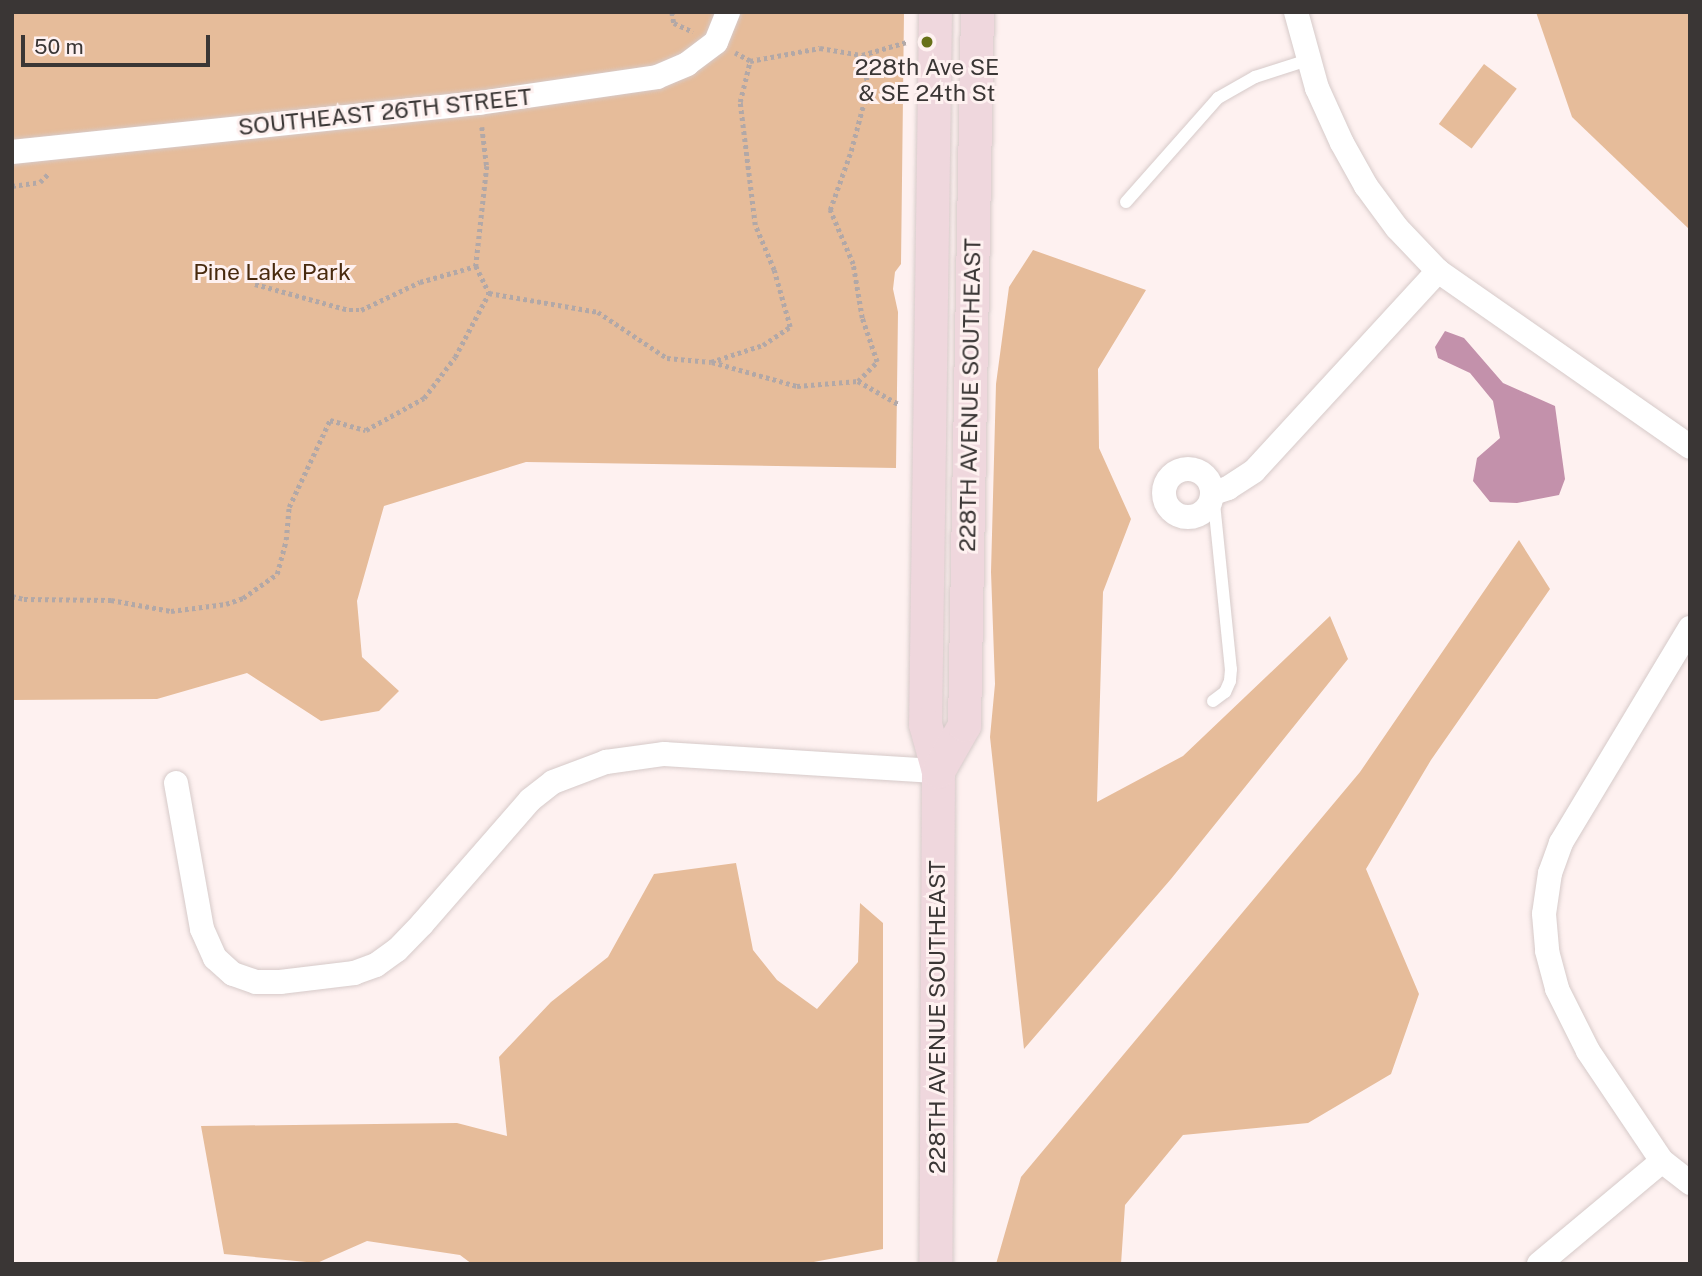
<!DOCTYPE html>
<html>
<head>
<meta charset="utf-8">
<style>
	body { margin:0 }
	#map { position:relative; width:1702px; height:1276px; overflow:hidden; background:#fef1f0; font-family:"Public Sans",sans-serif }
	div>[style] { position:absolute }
	.green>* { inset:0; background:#e6bc9a; transform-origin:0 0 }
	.water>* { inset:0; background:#c391ab }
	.path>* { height:4.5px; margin-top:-2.25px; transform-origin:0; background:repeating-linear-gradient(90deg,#b2a8a7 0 3.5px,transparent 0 7px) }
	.roads { filter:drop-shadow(0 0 2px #d6cac9) drop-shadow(0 0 2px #d6cac9) }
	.service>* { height:12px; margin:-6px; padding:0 6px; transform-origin:6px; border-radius:6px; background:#fff }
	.minor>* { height:24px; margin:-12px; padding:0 12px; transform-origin:12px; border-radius:12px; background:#fff }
	.minor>.ring { margin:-12px; padding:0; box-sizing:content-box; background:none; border:24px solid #fff; border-radius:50% }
	.secondary>* { height:33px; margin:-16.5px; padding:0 16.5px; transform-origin:16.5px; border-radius:16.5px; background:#efd7dd }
	.dots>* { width:19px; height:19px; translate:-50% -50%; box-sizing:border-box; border:4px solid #fef1f0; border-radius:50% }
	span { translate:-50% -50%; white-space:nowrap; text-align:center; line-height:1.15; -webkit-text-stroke:6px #fef1f0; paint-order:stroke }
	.poi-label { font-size:23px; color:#3a3635 }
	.street-label { font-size:23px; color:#3a3635 }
	.park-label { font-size:23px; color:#482a0e }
	.frame { position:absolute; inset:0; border:14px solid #3a3635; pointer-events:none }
	.scale { position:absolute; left:21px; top:35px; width:189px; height:32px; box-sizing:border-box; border:4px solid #3a3635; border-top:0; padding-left:9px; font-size:21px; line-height:24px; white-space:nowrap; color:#3a3635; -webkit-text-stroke:5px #fef1f0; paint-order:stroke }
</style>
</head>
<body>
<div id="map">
	<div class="green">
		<div style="clip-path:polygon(12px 12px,904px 12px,901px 264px,895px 272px,893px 289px,898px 312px,896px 468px,526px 462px,384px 506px,357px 601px,362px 657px,399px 691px,379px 711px,321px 721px,247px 673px,157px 699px,12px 700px)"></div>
		<div style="clip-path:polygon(1536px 12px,1690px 12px,1690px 230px,1572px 117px)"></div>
		<div style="left:1484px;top:64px;width:41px;height:75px;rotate:37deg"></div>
		<div style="clip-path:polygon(1033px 250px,1146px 290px,1098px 369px,1099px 448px,1131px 519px,1103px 592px,1097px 802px,1183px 756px,1330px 616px,1348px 659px,1171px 879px,1024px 1049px,990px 737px,995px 684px,991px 572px,996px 384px,1009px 287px)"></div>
		<div style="clip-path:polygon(1519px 540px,1550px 589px,1431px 760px,1366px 869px,1419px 994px,1391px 1074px,1308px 1123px,1183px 1135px,1125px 1205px,1121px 1264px,996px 1264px,1021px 1177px,1360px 772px)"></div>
		<div style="clip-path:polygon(736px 863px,753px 950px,777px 980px,817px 1009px,858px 962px,860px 903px,883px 923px,883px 1249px,803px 1264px,472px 1264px,460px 1255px,367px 1241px,317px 1263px,224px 1254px,201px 1126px,457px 1123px,507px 1136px,499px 1057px,551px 1002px,608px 957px,654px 874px)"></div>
	</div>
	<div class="water">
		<div style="clip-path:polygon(1445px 331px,1464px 338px,1503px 383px,1555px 406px,1565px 479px,1559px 495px,1517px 503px,1490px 502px,1473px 481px,1477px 458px,1500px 438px,1493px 401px,1470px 373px,1438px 358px,1435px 347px)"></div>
	</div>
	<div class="path">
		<div style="left:672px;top:12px;width:11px;rotate:80deg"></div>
		<div style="left:674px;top:23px;width:21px;rotate:25deg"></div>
		<div style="left:750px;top:61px;width:71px;rotate:-10.5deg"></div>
		<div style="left:820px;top:48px;width:43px;rotate:9.5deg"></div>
		<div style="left:862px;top:55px;width:47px;rotate:-16.1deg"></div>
		<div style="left:482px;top:127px;width:39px;rotate:83deg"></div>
		<div style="left:487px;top:166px;width:101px;rotate:96.3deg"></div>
		<div style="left:476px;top:266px;width:30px;rotate:64deg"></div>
		<div style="left:12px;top:186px;width:28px;rotate:-8deg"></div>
		<div style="left:40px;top:182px;width:13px;rotate:-45deg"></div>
		<div style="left:255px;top:284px;width:98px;rotate:15.5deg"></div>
		<div style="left:349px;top:310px;width:12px"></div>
		<div style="left:361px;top:310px;width:65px;rotate:-25.4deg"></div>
		<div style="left:420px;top:282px;width:58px;rotate:-15.9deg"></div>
		<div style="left:712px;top:362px;width:88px;rotate:15.8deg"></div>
		<div style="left:797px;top:386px;width:61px;rotate:-4.7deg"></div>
		<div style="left:858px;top:381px;width:48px;rotate:29.7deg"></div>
		<div style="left:858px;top:381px;width:27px;rotate:-45deg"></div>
		<div style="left:877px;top:362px;width:46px;rotate:-108.8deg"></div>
		<div style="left:862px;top:318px;width:55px;rotate:-99.5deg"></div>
		<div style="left:853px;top:264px;width:59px;rotate:-113.1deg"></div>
		<div style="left:830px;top:210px;width:63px;rotate:-70.4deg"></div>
		<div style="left:851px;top:151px;width:66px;rotate:-75.1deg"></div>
		<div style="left:868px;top:87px;width:33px;rotate:-101deg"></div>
		<div style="left:12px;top:596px;width:12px;rotate:14deg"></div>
		<div style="left:24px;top:599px;width:87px;rotate:0.7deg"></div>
		<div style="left:111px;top:600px;width:61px;rotate:10.4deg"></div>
		<div style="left:171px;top:611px;width:55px;rotate:-7.3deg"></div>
		<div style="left:226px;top:604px;width:18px;rotate:-19deg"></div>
		<div style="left:243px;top:598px;width:42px;rotate:-35.2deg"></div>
		<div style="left:277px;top:574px;width:35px;rotate:-75deg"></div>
		<div style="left:286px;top:540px;width:33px;rotate:-85deg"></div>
		<div style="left:289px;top:507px;width:96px;rotate:-64.8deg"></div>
		<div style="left:330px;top:420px;width:37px;rotate:16deg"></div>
		<div style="left:366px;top:430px;width:66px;rotate:-28.9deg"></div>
		<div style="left:424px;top:398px;width:51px;rotate:-52.9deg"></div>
		<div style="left:455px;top:357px;width:72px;rotate:-62deg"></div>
		<div style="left:489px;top:293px;width:111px;rotate:9.9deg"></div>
		<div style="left:598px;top:312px;width:83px;rotate:33.7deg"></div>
		<div style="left:667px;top:358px;width:44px;rotate:5.2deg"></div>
		<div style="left:711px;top:362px;width:55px;rotate:-18.1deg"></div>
		<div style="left:763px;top:345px;width:32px;rotate:-34deg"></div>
		<div style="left:790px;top:327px;width:59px;rotate:-105.7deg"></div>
		<div style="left:774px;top:270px;width:49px;rotate:-112.9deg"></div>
		<div style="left:755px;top:225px;width:124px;rotate:-97deg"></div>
		<div style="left:740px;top:102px;width:42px;rotate:-76.3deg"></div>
		<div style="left:750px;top:61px;width:17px;rotate:-152deg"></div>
	</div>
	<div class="roads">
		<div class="service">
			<div style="left:1126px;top:202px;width:139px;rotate:-48.5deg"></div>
			<div style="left:1218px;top:98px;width:43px;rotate:-29.6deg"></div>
			<div style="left:1255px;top:77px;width:56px;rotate:-17.8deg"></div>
			<div style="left:1213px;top:493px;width:177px;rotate:84.2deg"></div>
			<div style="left:1231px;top:669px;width:12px;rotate:95deg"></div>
			<div style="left:1230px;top:681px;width:12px;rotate:114deg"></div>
			<div style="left:1225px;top:692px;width:15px;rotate:143deg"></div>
		</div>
		<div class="minor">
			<div style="left:1296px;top:12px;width:79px;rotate:74.6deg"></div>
			<div style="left:1317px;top:88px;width:60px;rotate:65.6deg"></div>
			<div style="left:1342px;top:143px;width:49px;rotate:60.8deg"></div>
			<div style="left:1366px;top:186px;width:52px;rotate:53.6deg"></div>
			<div style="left:1397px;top:228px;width:59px;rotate:46.4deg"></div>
			<div style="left:1438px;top:271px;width:307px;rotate:34.9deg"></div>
			<div style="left:12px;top:152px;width:470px;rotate:-6deg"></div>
			<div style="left:479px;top:103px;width:180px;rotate:-8.3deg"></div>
			<div style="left:657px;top:77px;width:33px;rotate:-23deg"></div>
			<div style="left:687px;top:64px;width:36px;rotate:-37deg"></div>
			<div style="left:716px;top:42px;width:32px;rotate:-68deg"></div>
			<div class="ring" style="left:1164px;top:469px;width:24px;height:24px"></div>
			<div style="left:1213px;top:493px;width:16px;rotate:-18deg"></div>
			<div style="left:1228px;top:488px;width:31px;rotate:-33deg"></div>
			<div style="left:1254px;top:471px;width:272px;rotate:-47.4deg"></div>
			<div style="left:1690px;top:628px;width:251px;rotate:121deg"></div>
			<div style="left:1561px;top:843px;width:32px;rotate:110deg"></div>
			<div style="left:1550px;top:873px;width:41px;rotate:98.3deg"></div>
			<div style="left:1544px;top:914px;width:37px;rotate:85deg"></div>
			<div style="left:1547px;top:951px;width:39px;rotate:75deg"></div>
			<div style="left:1557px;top:989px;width:69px;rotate:63.4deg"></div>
			<div style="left:1588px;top:1051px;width:133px;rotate:56.1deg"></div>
			<div style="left:1662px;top:1161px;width:36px;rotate:38deg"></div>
			<div style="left:176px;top:783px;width:148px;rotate:79.9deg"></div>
			<div style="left:202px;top:929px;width:32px;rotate:66deg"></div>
			<div style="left:215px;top:958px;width:24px;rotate:42deg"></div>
			<div style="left:233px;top:974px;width:24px;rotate:19deg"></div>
			<div style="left:256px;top:982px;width:24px"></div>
			<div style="left:280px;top:982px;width:75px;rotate:-6.9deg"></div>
			<div style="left:354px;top:973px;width:23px;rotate:-20deg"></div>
			<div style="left:376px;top:965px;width:26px;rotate:-36deg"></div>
			<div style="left:397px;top:950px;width:36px;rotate:-46deg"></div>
			<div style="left:422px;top:924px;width:164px;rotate:-48.9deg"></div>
			<div style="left:530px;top:800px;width:29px;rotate:-38deg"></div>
			<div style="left:553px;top:782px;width:57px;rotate:-20.7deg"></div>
			<div style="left:606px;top:762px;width:59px;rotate:-7.9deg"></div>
			<div style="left:664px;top:754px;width:275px;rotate:3.6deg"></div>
			<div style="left:1539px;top:1264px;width:160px;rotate:-39.9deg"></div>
		</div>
		<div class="secondary">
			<div style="left:935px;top:12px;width:712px;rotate:90.8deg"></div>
			<div style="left:925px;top:724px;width:49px;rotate:74.5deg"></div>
			<div style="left:938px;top:771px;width:493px;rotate:90.3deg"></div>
			<div style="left:938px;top:771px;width:53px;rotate:-60.5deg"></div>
			<div style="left:964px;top:725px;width:713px;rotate:-88.96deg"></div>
		</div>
	</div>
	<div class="dots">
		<div style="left:927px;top:42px;background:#677018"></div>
	</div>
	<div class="poi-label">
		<span style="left:927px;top:80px">228th Ave SE<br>&amp; SE 24th St</span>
	</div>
	<div class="street-label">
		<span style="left:385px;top:112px;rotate:-6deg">SOUTHEAST 26TH STREET</span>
		<span style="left:970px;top:395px;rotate:-89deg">228TH AVENUE SOUTHEAST</span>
		<span style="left:937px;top:1017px;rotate:-90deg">228TH AVENUE SOUTHEAST</span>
	</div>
	<div class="park-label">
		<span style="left:272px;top:272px">Pine Lake Park</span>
	</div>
	<div class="frame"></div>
	<div class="scale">50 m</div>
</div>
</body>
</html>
